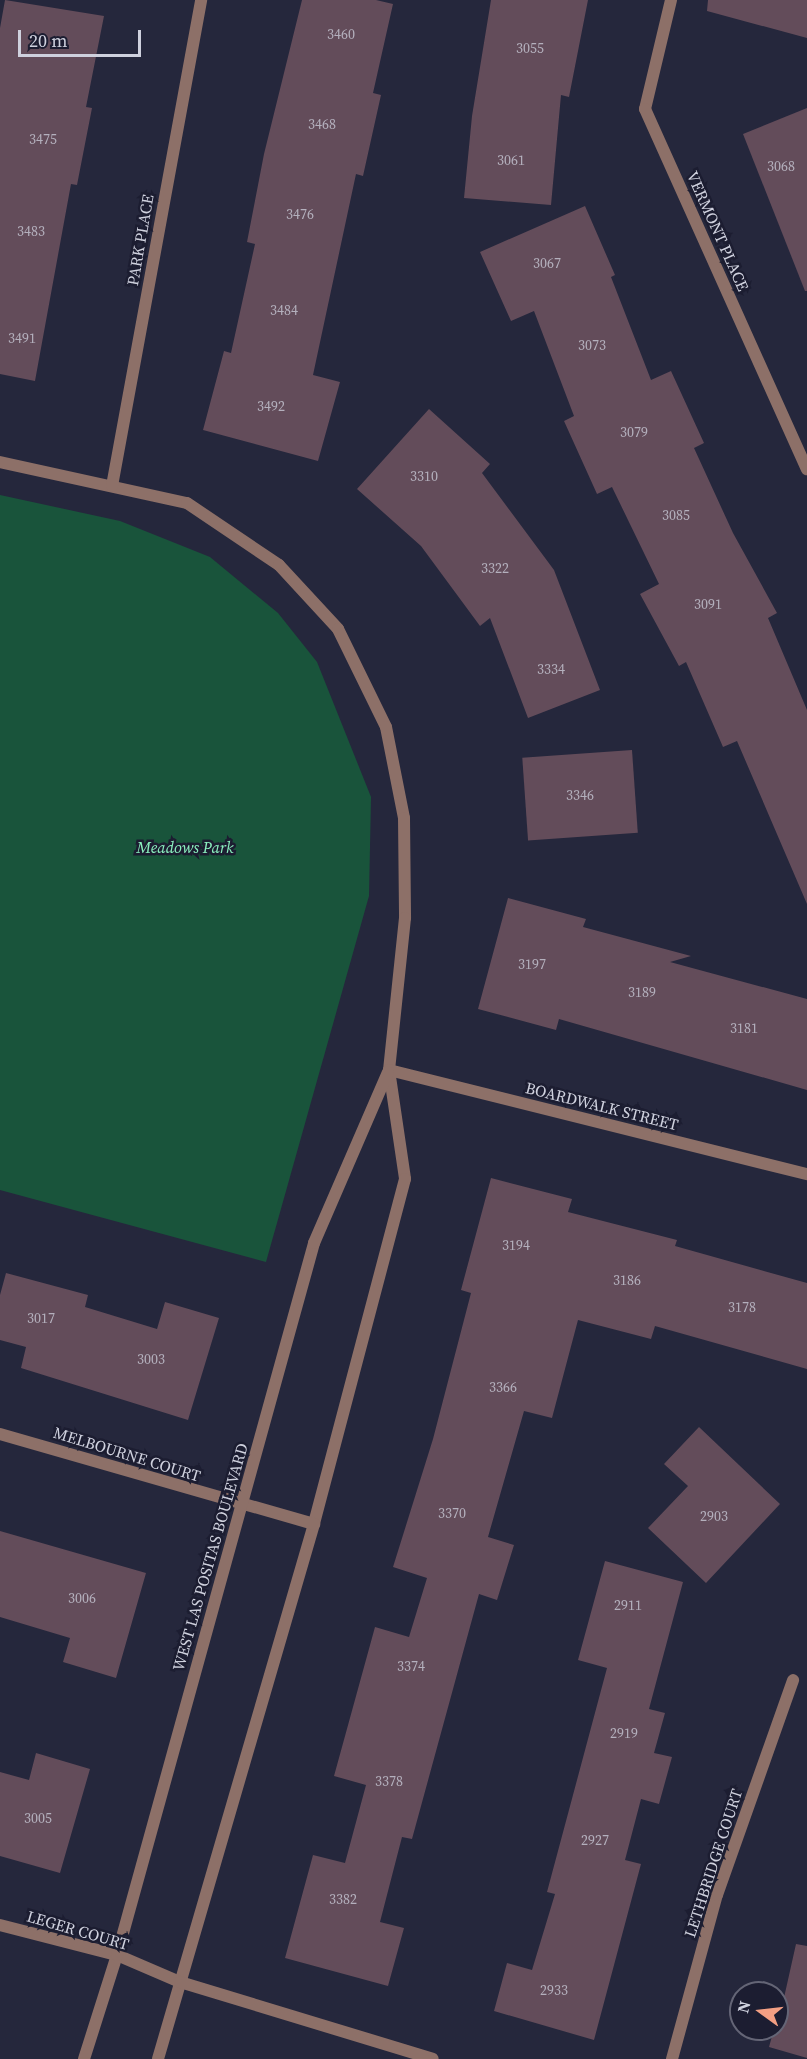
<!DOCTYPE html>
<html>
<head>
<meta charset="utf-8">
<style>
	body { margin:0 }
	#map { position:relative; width:807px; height:2059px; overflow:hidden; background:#25273c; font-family:"Source Serif 4",serif }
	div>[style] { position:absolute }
	.green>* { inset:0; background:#19543b }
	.building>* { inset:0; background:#634c5a; transform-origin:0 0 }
	.minor>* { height:12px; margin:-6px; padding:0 6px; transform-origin:6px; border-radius:6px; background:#8d7068 }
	span { translate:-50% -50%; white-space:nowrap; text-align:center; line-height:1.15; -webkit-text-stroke:5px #1c1d31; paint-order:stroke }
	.number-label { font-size:14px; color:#b4b0bd }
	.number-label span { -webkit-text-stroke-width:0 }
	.street-label { font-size:16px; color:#cfd1de }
	.park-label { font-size:16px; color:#8bf0bf; font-style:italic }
	.north { position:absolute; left:729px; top:1981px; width:60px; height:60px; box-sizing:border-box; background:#1c1d31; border:2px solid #646576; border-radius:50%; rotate:285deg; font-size:16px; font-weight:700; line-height:24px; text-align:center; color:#cfd1de }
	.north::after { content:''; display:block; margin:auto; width:21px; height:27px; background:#f39f83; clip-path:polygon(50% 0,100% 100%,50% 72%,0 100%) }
	.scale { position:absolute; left:18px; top:30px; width:123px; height:27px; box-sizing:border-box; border:3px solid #cfd1de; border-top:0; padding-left:8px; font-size:18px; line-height:21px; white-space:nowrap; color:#cfd1de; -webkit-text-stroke:4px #1c1d31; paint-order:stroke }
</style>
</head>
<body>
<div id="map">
	<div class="green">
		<div style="clip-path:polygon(0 495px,120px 521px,210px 557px,278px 613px,317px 662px,371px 797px,369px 896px,266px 1262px,0 1190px)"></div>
	</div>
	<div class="building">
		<div style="clip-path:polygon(5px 0,104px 16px,86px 107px,92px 108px,77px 185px,71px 184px,35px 381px,0 374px,0 28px)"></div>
		<div style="clip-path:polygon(302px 0,376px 0,393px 4px,373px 93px,381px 95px,363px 176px,356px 174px,313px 375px,340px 382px,318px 461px,203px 430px,224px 351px,231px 353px,255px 244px,247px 242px,264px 154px)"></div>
		<div style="clip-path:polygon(491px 0,588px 0,569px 97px,561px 95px,551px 205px,464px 198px,472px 116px)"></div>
		<div style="clip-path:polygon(708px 0,807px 0,807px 38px,707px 11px)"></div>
		<div style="clip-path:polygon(807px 108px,807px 291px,805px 291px,743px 134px)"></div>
		<div style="clip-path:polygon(585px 206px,615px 275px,611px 277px,651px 380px,671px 371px,704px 443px,694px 448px,733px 533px,777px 613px,768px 618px,807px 710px,807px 904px,737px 741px,723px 747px,686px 662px,679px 666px,640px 594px,659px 584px,612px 487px,597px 494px,564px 421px,574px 416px,534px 311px,511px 321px,480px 252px)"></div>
		<div style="clip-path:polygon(429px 409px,490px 464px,482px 473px,554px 570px,600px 690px,528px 718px,490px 618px,480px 626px,421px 546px,357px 489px)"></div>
		<div style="left:632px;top:750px;width:83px;height:110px;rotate:86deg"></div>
		<div style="clip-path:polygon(508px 898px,586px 919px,583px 927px,691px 956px,670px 962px,807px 999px,807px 1090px,559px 1019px,556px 1030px,478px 1009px)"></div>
		<div style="clip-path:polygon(491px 1178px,572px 1199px,568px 1212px,677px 1240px,675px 1246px,807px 1283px,807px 1369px,655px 1326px,651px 1339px,578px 1320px,552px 1418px,524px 1411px,488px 1537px,514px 1545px,497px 1600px,479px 1594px,412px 1839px,402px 1837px,380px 1922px,404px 1928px,388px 1986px,285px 1958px,313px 1855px,345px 1863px,366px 1785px,334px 1776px,375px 1627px,409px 1637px,427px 1578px,393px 1567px,433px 1439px,471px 1293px,461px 1290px)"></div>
		<div style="clip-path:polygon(6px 1273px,88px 1295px,85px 1307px,157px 1329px,165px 1302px,219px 1318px,188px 1420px,21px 1368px,26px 1347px,0 1340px,0 1295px)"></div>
		<div style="clip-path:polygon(699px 1427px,780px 1504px,706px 1583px,648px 1528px,688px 1486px,664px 1464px)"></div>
		<div style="clip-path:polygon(0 1531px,146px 1573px,116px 1678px,63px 1662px,70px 1638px,0 1617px)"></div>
		<div style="clip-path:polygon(605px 1561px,683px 1582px,649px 1709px,665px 1713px,654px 1753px,672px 1757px,659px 1804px,641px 1799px,625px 1860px,641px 1864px,594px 2040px,494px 2011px,507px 1963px,532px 1970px,555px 1894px,547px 1892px,607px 1668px,578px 1660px)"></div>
		<div style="clip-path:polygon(36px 1753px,90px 1769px,60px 1873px,0 1856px,0 1772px,29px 1780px)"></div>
		<div style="clip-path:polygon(796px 1944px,807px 1946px,807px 2058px,769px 2047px,774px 2029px,777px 2029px)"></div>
	</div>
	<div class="minor">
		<div style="left:671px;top:0;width:112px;rotate:103.4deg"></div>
		<div style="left:645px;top:109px;width:395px;rotate:65.8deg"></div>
		<div style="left:0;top:462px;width:191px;rotate:12.4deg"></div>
		<div style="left:187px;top:503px;width:111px;rotate:34deg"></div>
		<div style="left:279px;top:565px;width:87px;rotate:47.3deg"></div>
		<div style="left:338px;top:629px;width:109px;rotate:63.9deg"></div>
		<div style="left:386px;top:727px;width:93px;rotate:78.8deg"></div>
		<div style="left:404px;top:818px;width:100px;rotate:89.4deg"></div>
		<div style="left:405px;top:918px;width:153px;rotate:96deg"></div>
		<div style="left:389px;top:1070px;width:110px;rotate:81.6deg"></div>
		<div style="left:405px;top:1179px;width:357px;rotate:104.8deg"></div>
		<div style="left:314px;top:1524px;width:557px;rotate:106.26deg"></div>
		<div style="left:112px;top:486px;width:494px;rotate:-79.6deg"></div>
		<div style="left:389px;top:1070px;width:431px;rotate:14deg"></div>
		<div style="left:0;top:1434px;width:327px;rotate:16deg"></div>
		<div style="left:0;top:1925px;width:121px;rotate:14.4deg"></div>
		<div style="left:117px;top:1955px;width:69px;rotate:23.2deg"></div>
		<div style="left:180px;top:1982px;width:264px;rotate:16.9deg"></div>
		<div style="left:84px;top:2059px;width:109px;rotate:-72.4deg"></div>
		<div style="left:117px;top:1955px;width:739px;rotate:-74.53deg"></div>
		<div style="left:314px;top:1243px;width:186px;rotate:-66.6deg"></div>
		<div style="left:672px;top:2059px;width:170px;rotate:-74.7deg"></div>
		<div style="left:717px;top:1895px;width:228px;rotate:-70.5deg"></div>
	</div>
	<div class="number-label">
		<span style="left:341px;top:34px">3460</span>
		<span style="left:530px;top:48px">3055</span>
		<span style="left:322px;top:124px">3468</span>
		<span style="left:43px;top:139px">3475</span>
		<span style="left:511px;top:160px">3061</span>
		<span style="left:781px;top:166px">3068</span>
		<span style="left:300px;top:214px">3476</span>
		<span style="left:31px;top:231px">3483</span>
		<span style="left:547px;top:263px">3067</span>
		<span style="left:284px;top:310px">3484</span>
		<span style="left:22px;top:338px">3491</span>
		<span style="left:592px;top:345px">3073</span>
		<span style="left:271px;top:406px">3492</span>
		<span style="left:634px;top:432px">3079</span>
		<span style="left:424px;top:476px">3310</span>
		<span style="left:676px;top:515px">3085</span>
		<span style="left:495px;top:568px">3322</span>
		<span style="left:708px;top:604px">3091</span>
		<span style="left:551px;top:669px">3334</span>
		<span style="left:580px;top:795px">3346</span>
		<span style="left:532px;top:964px">3197</span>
		<span style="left:642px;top:992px">3189</span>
		<span style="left:744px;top:1028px">3181</span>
		<span style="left:516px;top:1245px">3194</span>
		<span style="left:627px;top:1280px">3186</span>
		<span style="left:742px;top:1307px">3178</span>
		<span style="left:41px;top:1318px">3017</span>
		<span style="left:151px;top:1359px">3003</span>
		<span style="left:503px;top:1387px">3366</span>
		<span style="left:452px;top:1513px">3370</span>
		<span style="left:714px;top:1516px">2903</span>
		<span style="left:82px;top:1598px">3006</span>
		<span style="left:628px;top:1605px">2911</span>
		<span style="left:411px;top:1666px">3374</span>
		<span style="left:624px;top:1733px">2919</span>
		<span style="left:389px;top:1781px">3378</span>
		<span style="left:38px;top:1818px">3005</span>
		<span style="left:595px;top:1840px">2927</span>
		<span style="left:343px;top:1899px">3382</span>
		<span style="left:554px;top:1990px">2933</span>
	</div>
	<div class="street-label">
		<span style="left:718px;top:231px;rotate:66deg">VERMONT PLACE</span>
		<span style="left:140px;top:240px;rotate:-80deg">PARK PLACE</span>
		<span style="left:602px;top:1106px;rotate:14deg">BOARDWALK STREET</span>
		<span style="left:127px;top:1454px;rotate:17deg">MELBOURNE COURT</span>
		<span style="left:210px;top:1557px;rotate:-74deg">WEST LAS POSITAS BOULEVARD</span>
		<span style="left:713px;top:1863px;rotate:-72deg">LETHBRIDGE COURT</span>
		<span style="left:78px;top:1930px;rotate:16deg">LEGER COURT</span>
	</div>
	<div class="park-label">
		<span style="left:185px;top:847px">Meadows Park</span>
	</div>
	<div class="north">N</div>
	<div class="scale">20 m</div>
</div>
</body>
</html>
